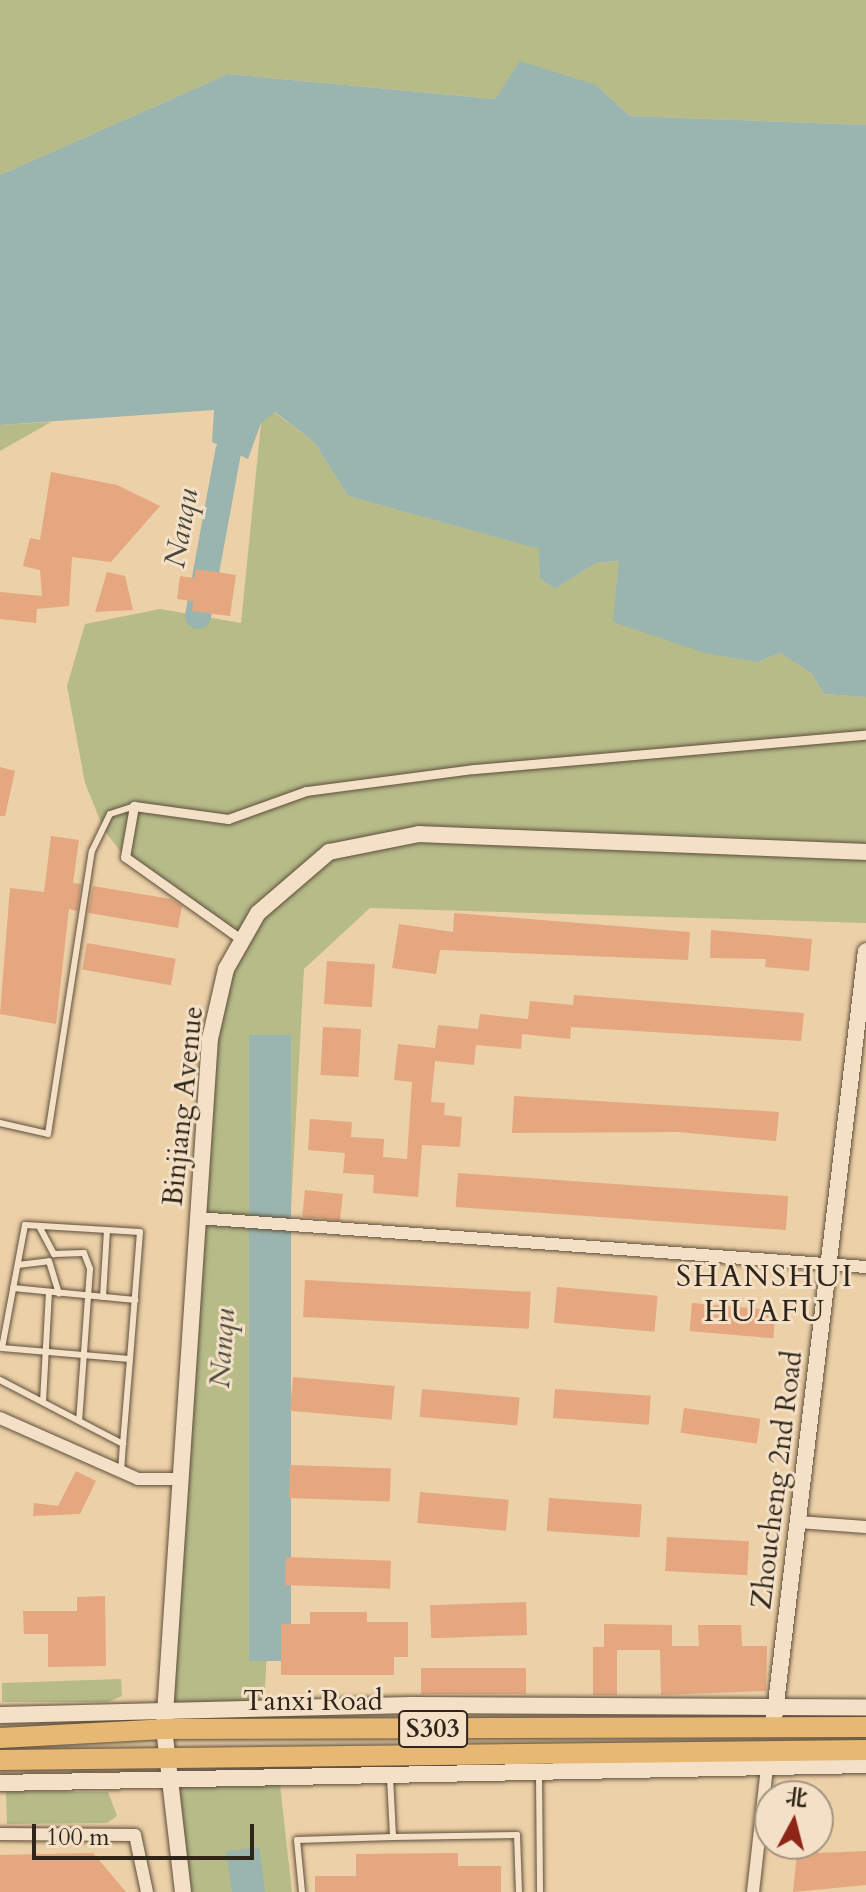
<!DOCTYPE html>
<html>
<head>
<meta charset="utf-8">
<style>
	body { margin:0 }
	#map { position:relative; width:866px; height:1892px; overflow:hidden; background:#ecd0a7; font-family:Cardo,"Noto Serif SC",serif }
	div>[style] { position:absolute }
	.green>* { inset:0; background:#b6bb88 }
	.water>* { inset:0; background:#9ab5af; transform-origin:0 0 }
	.river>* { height:26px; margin:-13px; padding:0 13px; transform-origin:13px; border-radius:13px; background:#9ab5af }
	.building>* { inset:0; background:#e4a77f; transform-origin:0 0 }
	.roads { filter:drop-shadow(0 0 2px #5e4f3c) drop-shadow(0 0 2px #5e4f3c) }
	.service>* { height:6px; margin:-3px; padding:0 3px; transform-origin:3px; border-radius:3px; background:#f3e0c6 }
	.pedestrian>* { height:9px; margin:-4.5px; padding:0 4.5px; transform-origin:4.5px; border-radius:4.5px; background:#f3e0c6 }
	.minor>* { height:12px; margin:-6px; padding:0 6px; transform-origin:6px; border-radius:6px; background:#f3e0c6 }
	.tertiary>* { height:16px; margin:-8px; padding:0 8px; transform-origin:8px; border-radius:8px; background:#f3e0c6 }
	.primary>* { height:20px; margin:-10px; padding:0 10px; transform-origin:10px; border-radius:10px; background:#e6b874 }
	span { translate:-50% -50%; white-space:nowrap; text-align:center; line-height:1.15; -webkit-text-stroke:6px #f3e0c6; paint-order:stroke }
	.shield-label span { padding:2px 6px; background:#f3e0c6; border:2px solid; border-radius:6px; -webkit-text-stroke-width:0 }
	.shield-label { font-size:26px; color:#2e2419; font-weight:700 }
	.street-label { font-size:28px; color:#2e2419 }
	.water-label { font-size:30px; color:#49483e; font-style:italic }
	.neighbourhood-label { font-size:30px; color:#2e2419; letter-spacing:2px }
	.north { position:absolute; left:754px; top:1780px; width:80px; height:80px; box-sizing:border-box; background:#f3e0c6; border:2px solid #a49581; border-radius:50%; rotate:7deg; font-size:22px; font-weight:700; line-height:32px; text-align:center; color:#2e2419 }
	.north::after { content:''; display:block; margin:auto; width:28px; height:36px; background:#8f2418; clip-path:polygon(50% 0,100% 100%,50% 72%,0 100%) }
	.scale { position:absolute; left:32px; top:1824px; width:222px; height:36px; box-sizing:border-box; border:4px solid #2e2419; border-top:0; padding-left:10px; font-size:24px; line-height:28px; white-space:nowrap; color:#2e2419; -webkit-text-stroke:6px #f3e0c6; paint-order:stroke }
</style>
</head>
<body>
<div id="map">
	<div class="green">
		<div style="clip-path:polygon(0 0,866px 0,866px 125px,630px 116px,596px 85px,496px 99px,228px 74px,0 175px)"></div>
		<div style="clip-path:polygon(274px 412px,314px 442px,348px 496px,540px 549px,540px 578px,555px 589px,596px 563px,620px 561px,758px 662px,780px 653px,811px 673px,824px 694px,866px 697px,866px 923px,370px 908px,304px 969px,264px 1706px,165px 1707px,210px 1039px,242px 940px,125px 857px,104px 830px,85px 783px,67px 686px,85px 624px,160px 609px,241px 623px,261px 423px)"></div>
		<div style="clip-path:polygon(51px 422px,0 451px,0 425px)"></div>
		<div style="clip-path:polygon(121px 1679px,122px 1696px,108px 1702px,2px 1702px,2px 1683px)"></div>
		<div style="clip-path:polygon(279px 1776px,292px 1892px,183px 1892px,171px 1778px)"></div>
		<div style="clip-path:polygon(6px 1791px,108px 1792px,117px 1816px,107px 1823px,7px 1824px)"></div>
	</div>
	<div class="water">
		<div style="clip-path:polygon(520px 61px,596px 85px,630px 116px,866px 125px,866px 697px,824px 694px,811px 673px,780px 653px,758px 662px,705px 653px,613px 622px,619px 561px,596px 563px,555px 589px,540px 578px,539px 549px,348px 496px,314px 442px,275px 412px,261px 423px,248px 459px,212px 442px,214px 410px,0 425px,0 175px,228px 74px,495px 99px)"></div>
		<div style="left:249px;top:1035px;width:42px;height:626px"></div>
		<div style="left:259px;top:1847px;width:45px;height:33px;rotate:82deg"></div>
	</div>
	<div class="river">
		<div style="left:198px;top:616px;width:167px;rotate:-79.6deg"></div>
	</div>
	<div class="building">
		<div style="clip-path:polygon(51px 472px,117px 485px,160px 506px,111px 562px,72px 557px,69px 606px,37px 609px,36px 623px,0 619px,0 592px,42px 596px,40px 570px,23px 566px,30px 538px,40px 540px)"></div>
		<div style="clip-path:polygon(196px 569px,236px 575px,230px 616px,192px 611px,193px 601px,177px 599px,180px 576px,194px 578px)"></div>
		<div style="clip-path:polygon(107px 572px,125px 576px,133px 610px,95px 612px)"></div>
		<div style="clip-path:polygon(0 767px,15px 771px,5px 816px,0 816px)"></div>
		<div style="clip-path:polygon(51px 836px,79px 840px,73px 883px,81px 884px,77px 911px,69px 909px,56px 1024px,0 1014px,10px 888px,44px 892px)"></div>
		<div style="clip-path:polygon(93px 886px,171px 899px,182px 906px,178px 928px,88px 913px)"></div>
		<div style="clip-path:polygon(454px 913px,690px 932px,688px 960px,440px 950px,436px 974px,392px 968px,399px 924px,453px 932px)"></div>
		<div style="clip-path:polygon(711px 930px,812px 939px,809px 971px,765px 967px,766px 959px,710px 958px)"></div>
		<div style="left:87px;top:943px;width:90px;height:27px;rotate:10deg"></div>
		<div style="left:327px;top:961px;width:48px;height:43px;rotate:4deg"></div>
		<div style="clip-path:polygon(574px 995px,804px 1013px,801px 1041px,571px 1027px,570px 1039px,522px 1034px,521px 1049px,476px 1045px,474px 1065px,435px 1061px,431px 1102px,445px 1103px,444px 1115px,462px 1117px,460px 1147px,422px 1145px,418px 1197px,373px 1193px,374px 1175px,343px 1173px,345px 1153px,308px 1150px,310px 1119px,352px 1122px,351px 1137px,384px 1139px,383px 1157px,407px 1159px,412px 1082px,394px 1080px,398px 1044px,435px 1048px,438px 1025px,478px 1029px,480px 1014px,528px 1019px,530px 1001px,573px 1005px)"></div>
		<div style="left:323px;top:1027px;width:38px;height:48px;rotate:3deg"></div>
		<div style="clip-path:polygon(514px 1096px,779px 1112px,776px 1141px,678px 1132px,512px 1133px)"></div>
		<div style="left:458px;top:1173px;width:331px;height:34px;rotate:4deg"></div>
		<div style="left:305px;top:1190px;width:38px;height:27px;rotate:6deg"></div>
		<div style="left:305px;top:1280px;width:226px;height:37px;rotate:3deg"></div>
		<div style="left:557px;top:1287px;width:101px;height:36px;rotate:5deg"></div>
		<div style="left:692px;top:1303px;width:84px;height:28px;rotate:5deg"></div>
		<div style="left:293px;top:1377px;width:102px;height:34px;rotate:5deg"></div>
		<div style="left:422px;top:1389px;width:98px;height:28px;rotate:5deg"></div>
		<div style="left:555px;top:1389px;width:96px;height:29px;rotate:4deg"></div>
		<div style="left:684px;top:1408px;width:77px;height:25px;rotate:8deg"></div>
		<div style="left:290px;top:1465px;width:101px;height:33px;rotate:2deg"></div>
		<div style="clip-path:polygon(76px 1471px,96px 1481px,80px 1514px,33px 1516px,34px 1503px,58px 1506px)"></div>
		<div style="left:420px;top:1492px;width:89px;height:31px;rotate:5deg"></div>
		<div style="left:549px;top:1498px;width:93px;height:33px;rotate:4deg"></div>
		<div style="left:667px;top:1537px;width:82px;height:34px;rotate:3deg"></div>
		<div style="left:286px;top:1557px;width:105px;height:28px;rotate:2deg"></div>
		<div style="clip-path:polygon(105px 1596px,106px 1666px,48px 1667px,48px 1634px,24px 1634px,23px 1611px,77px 1611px,77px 1597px)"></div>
		<div style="left:526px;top:1602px;width:33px;height:96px;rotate:88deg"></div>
		<div style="clip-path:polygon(310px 1612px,367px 1612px,367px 1622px,408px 1622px,408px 1657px,394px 1657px,394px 1675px,281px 1675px,281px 1624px,310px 1624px)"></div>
		<div style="clip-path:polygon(604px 1624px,672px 1625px,672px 1646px,699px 1646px,698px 1625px,741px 1625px,742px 1646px,767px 1646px,766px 1691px,661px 1695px,660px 1650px,617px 1650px,617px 1695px,593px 1695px,593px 1647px,604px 1647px)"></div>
		<div style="left:421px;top:1668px;width:105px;height:26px"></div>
		<div style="clip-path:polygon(798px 1844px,818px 1844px,818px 1853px,866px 1851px,866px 1885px,793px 1892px)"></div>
		<div style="clip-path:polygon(93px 1853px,126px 1892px,0 1892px,0 1855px)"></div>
		<div style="clip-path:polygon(458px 1853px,458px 1866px,501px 1866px,501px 1892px,315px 1892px,315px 1876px,356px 1876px,356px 1854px)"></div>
	</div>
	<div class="roads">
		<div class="service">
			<div style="left:0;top:1123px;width:49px;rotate:12.9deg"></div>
			<div style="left:48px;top:1134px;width:286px;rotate:-81.2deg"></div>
			<div style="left:92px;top:851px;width:41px;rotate:-64.1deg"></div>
			<div style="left:110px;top:814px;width:25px;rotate:-18deg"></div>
			<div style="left:39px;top:1226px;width:32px;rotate:62deg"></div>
			<div style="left:54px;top:1254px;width:30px;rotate:-2deg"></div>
			<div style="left:84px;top:1253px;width:17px;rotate:69deg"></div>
			<div style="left:90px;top:1269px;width:152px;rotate:94.1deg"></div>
			<div style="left:18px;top:1265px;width:31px;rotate:-7deg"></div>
			<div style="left:49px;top:1261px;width:34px;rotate:73deg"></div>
			<div style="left:13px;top:1288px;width:123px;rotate:5.6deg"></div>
			<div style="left:103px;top:1297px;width:67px;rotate:-86.6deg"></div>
			<div style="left:0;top:1380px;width:139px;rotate:27.5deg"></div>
			<div style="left:43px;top:1402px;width:110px;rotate:-86.9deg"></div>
			<div style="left:121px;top:1472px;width:28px;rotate:-86deg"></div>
			<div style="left:123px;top:1444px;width:85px;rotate:-85.3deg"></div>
			<div style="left:130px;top:1359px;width:127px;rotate:-85.5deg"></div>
			<div style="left:140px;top:1232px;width:115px;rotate:-176.5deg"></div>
			<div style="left:25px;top:1225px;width:125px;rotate:100.6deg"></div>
			<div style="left:2px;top:1348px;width:128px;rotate:4.9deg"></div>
			<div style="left:539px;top:1774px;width:118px;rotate:89.5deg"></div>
			<div style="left:390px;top:1777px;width:60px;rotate:87.1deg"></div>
			<div style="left:393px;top:1837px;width:124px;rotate:-0.9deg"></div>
			<div style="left:517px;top:1835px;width:57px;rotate:88deg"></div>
			<div style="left:302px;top:1892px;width:52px;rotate:-95.5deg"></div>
			<div style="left:297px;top:1840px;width:96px;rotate:-1.8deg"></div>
		</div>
		<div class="pedestrian">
			<div style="left:242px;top:940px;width:143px;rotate:-144.6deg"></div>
			<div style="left:125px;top:857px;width:52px;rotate:-80deg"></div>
			<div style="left:134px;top:806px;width:95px;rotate:7.9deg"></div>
			<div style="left:228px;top:819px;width:83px;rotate:-19.7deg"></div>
			<div style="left:306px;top:791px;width:169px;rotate:-7.5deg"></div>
			<div style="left:474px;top:769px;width:393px;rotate:-5deg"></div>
		</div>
		<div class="minor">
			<div style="left:197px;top:1218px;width:671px;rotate:4.19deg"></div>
			<div style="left:0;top:1418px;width:151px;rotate:23.8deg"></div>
			<div style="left:138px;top:1479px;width:42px"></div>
			<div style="left:798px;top:1522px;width:68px;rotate:4.2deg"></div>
			<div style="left:0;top:1834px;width:135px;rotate:0.4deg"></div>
			<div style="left:135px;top:1835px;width:58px;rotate:78.1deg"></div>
			<div style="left:753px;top:1892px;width:134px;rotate:-83.6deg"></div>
		</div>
		<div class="tertiary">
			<div style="left:0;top:1715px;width:411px;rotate:-1.4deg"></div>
			<div style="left:411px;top:1705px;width:455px;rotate:0.3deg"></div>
			<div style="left:774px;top:1720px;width:774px;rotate:-83.18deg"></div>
			<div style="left:0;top:1783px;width:866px;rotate:-1.19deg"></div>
			<div style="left:183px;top:1892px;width:164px;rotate:-96.6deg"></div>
			<div style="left:164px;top:1729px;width:692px;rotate:-86.19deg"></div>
			<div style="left:210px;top:1039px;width:72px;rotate:-77.1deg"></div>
			<div style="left:226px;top:969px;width:64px;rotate:-60.3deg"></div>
			<div style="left:258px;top:913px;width:94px;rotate:-40.7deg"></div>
			<div style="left:329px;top:852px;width:92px;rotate:-11.3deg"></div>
			<div style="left:419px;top:834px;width:447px;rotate:2.3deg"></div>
		</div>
		<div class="primary">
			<div style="left:0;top:1738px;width:164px;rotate:-3.1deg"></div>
			<div style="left:164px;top:1729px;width:702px;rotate:-0.16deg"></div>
			<div style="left:0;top:1760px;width:866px;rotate:-0.66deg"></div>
		</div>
	</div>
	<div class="shield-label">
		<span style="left:433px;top:1729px">S303</span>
	</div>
	<div class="street-label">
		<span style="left:183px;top:1106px;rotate:-84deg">Binjiang Avenue</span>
		<span style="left:777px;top:1480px;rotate:-83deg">Zhoucheng 2nd Road</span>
		<span style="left:313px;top:1701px">Tanxi Road</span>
	</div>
	<div class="water-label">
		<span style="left:182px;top:528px;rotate:-80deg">Nanqu</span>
		<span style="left:223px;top:1348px;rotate:-86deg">Nanqu</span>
	</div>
	<div class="neighbourhood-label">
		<span style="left:765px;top:1294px">SHANSHUI<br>HUAFU</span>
	</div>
	<div class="north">北</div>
	<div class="scale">100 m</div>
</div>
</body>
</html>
